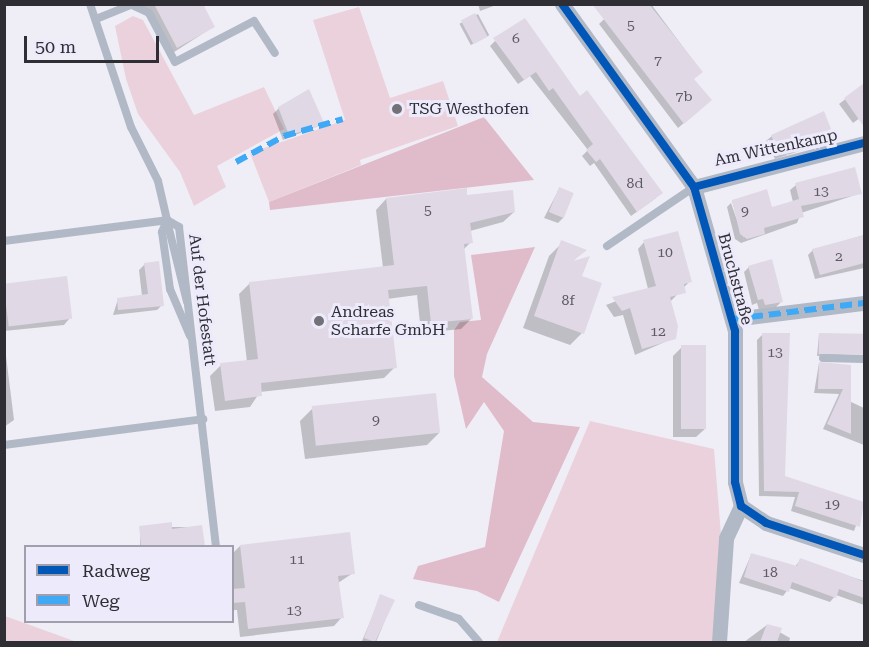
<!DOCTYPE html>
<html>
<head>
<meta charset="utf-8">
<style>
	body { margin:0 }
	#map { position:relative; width:869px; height:647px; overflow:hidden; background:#efeef7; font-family:"Roboto Serif",serif }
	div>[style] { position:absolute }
	.green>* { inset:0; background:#ebd1dc }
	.forest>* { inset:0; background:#e0bccb }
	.shadow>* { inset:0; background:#0003; transform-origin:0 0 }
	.building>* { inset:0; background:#e1d8e6; transform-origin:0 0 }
	.service>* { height:8px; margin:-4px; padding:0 4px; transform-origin:4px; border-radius:4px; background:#b1b9c6 }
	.minor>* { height:15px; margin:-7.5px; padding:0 7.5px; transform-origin:7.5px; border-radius:7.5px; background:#b1b9c6 }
	.quiet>* { height:6px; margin-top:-3px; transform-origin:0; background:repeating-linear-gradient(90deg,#3fa9f5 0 12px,transparent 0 18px) }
	.cycleway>* { height:8px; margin:-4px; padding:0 4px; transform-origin:4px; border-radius:4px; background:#0057b8 }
	.dots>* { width:16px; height:16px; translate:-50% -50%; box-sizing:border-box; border:3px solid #eceafb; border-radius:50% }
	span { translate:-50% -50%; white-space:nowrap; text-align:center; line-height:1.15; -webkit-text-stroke:6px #eceafb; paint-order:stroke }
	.number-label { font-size:14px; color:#5c5a62 }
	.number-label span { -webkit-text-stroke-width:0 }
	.poi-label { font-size:16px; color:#2e2e34 }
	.left { translate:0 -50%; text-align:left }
	.street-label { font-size:16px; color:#2e2e34 }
	.frame { position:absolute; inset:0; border:6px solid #2e2e34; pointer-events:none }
	.legend { position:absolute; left:24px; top:545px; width:210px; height:78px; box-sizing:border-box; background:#eceafb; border:2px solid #a09fab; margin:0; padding:8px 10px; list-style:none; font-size:18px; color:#2e2e34 }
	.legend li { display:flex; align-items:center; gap:12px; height:30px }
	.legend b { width:30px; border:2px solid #a09fab }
	.scale { position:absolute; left:24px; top:36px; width:135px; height:27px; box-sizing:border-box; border:3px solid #2e2e34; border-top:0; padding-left:8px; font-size:18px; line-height:21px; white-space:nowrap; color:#2e2e34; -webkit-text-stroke:4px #eceafb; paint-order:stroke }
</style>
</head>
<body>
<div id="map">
	<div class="green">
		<div style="clip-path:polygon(359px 7px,390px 98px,443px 81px,458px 126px,360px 160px,361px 165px,269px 202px,250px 153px,345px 120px,313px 20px)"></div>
		<div style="clip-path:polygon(133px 16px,143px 20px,194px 115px,264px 87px,284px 129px,217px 166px,226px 187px,194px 206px,180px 172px,138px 114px,126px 79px,115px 26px)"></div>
		<div style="clip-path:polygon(590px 421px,714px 449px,721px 535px,714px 642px,497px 642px)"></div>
		<div style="clip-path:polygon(5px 616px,77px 642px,5px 642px)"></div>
	</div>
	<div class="forest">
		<div style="clip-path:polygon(484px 117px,534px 180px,270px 210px,269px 202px)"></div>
		<div style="clip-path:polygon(535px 247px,487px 354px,482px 377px,533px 422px,580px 427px,499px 602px,477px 591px,413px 579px,418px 566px,485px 547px,504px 431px,484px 402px,466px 429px,454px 376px,454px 330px,460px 322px,481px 320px,471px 255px)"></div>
	</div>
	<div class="shadow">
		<div style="clip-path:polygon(140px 4px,201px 4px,213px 27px,168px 56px)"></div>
		<div style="clip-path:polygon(478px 4px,499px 4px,480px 11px)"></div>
		<div style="clip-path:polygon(620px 4px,651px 4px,701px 71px,692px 79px,705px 105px,678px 128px,599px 24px)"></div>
		<div style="left:478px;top:14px;width:24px;height:21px;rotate:62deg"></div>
		<div style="clip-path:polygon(495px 41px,580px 98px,656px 198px,631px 216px,594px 163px,590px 166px,582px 156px,588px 150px,530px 76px,518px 84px,490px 46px)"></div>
		<div style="clip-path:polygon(864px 85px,864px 115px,853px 123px,839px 104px)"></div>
		<div style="clip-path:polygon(279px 108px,323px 124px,283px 140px,273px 114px)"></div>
		<div style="clip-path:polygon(823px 113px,830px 128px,815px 146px,775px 159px,766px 141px,772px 136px)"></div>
		<div style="clip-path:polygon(796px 185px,861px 193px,801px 213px,797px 223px,741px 243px,735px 239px,727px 207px,731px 203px,744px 240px,732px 201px,771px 208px,793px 202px,790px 190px)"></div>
		<div style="clip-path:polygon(559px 189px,564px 217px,558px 223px,544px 218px)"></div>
		<div style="clip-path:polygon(466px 196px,514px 212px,503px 222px,470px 231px,471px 242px,463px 250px,471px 319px,461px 329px,421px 333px,417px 295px,387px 299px,395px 367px,384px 378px,260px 392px,250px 407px,215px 411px,210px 376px,221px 365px,247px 362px,239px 294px,250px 283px,383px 268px,376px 210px,386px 199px)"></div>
		<div style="clip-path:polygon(864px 235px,864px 268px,815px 279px,808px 255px,813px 250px)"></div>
		<div style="clip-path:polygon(645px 241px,690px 281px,670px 302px,674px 338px,635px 355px,623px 315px,614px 317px,606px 305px,648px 289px,638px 249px)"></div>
		<div style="clip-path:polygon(561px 244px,584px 250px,572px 262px,580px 277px,582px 333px,570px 345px,523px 328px,549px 256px)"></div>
		<div style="clip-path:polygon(145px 264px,162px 305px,157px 310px,113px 315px,118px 299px,142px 296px,139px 270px)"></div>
		<div style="clip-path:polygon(749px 267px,782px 301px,776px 307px,759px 310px,757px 303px,752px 305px,744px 272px)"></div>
		<div style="clip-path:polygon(4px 286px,70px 318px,64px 325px,4px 331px)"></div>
		<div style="clip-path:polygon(763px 334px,784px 477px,864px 504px,854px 531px,791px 511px,795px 497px,759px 496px,757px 340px)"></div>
		<div style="clip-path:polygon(819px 334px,864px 335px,864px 353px,817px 356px)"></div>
		<div style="clip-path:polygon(4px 340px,14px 420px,4px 427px)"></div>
		<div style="clip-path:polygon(682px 347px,706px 428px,696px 437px,673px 437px,673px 356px)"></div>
		<div style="clip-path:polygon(819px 363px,849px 366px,849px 401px,864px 408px,864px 445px,823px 429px,839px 394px,814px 393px)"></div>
		<div style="clip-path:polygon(312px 409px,439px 433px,427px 445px,305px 459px,300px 421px)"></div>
		<div style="left:140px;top:527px;width:61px;height:19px"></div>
		<div style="clip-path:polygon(240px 546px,353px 573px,338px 583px,342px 617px,334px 626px,240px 637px,237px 610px,232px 610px,232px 554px)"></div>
		<div style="clip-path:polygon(751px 555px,795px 567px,800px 560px,864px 581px,864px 605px,836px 595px,830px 602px,789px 588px,783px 596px,739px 583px)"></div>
		<div style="clip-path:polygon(381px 596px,393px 601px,376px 642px,367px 642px,362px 641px)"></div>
		<div style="clip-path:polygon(767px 625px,790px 638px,789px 642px,744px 642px)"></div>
	</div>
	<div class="building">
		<div style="clip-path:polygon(154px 4px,203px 4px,215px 27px,177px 48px)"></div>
		<div style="clip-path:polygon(592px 4px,649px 4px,703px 72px,694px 79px,712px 100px,684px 124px)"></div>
		<div style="left:475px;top:13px;width:27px;height:16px;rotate:62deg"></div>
		<div style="clip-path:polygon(525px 18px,580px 96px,587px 90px,663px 193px,637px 212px,600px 159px,596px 162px,586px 150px,593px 144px,553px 88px,549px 91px,536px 72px,524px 80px,493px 38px)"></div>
		<div style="clip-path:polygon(864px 83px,864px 127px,844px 98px)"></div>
		<div style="clip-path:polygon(309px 89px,325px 125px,289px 135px,278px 107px)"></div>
		<div style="clip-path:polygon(824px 111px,831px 129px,819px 135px,822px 141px,780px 155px,771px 135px)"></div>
		<div style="clip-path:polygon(855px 167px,862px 194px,801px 206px,804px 217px,764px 228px,765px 234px,747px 239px,740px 234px,732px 200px,767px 189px,772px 207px,799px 199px,795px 183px)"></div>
		<div style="left:559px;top:187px;width:16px;height:27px;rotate:22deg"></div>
		<div style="clip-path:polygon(467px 188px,467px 195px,513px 190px,515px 212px,470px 223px,473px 243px,464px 244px,473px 319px,431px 323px,427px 286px,388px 290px,397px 368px,261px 383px,262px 396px,225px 401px,220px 363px,258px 359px,249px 282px,394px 265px,386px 198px)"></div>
		<div style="clip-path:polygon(678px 231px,692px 282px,684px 284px,686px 293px,670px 297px,678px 326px,676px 339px,642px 349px,630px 308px,622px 311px,612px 297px,656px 286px,643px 240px)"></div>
		<div style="clip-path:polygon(864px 235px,864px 263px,820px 275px,812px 249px)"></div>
		<div style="clip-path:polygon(561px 240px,587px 250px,573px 261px,590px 256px,582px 276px,602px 283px,584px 334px,534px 316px)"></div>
		<div style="clip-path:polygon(772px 259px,783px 302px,765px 305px,763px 299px,758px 300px,748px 266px)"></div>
		<div style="clip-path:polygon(159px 261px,164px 306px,118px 310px,117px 298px,148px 294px,144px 263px)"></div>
		<div style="left:67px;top:276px;width:43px;height:64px;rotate:83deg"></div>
		<div style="clip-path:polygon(762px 333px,790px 333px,785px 476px,864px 502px,860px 527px,795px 506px,799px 492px,764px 491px)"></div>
		<div style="left:819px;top:333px;width:45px;height:21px;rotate:1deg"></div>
		<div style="left:681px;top:345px;width:25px;height:84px"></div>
		<div style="clip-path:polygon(819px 362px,851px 365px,851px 434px,827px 424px,843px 389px,818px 389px)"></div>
		<div style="left:436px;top:393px;width:40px;height:125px;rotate:84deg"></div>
		<div style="clip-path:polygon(172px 522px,172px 529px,202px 525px,205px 546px,141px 546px,139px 526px)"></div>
		<div style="clip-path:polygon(350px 532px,355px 574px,338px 576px,344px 618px,248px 629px,245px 602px,232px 603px,232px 589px,245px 588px,240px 545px)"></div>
		<div style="clip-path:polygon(751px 553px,797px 566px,800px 558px,845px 574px,864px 582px,864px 598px,839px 589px,836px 598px,792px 582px,789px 592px,744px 577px)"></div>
		<div style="clip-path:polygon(380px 594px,395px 600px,375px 642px,364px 638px)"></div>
		<div style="clip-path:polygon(767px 624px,782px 628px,777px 642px,760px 642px)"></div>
	</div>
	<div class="service">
		<div style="left:90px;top:4px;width:130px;rotate:71.6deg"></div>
		<div style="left:131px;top:127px;width:60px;rotate:63.4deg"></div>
		<div style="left:158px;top:181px;width:40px;rotate:77deg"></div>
		<div style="left:167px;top:220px;width:14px;rotate:30deg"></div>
		<div style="left:179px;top:227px;width:321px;rotate:83.4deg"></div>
		<div style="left:130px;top:4px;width:21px;rotate:25deg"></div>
		<div style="left:149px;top:13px;width:55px;rotate:62deg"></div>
		<div style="left:175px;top:62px;width:89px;rotate:-27.4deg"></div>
		<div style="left:254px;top:21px;width:38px;rotate:57deg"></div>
		<div style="left:96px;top:19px;width:37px;rotate:-22deg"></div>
		<div style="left:167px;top:220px;width:13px;rotate:113deg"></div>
		<div style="left:162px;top:232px;width:58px;rotate:82deg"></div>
		<div style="left:170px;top:289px;width:51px;rotate:66.9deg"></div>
		<div style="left:167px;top:221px;width:83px;rotate:76.1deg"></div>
		<div style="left:4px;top:241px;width:164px;rotate:-7.3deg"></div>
		<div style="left:607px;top:246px;width:105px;rotate:-34.1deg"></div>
		<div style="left:823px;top:358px;width:41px;rotate:1.4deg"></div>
		<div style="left:4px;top:445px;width:201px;rotate:-7.4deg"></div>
		<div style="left:419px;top:605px;width:42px;rotate:19.3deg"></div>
		<div style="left:459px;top:619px;width:30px;rotate:49deg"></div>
	</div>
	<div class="minor">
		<div style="left:562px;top:4px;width:226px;rotate:54.2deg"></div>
		<div style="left:694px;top:187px;width:150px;rotate:74.1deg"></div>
		<div style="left:735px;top:331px;width:151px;rotate:90deg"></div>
		<div style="left:735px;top:482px;width:25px;rotate:76deg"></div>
		<div style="left:741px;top:506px;width:30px;rotate:34deg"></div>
		<div style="left:766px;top:523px;width:103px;rotate:18.1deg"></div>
		<div style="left:694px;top:187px;width:176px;rotate:-14.5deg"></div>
		<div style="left:733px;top:319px;width:132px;rotate:-7deg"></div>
		<div style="left:719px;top:642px;width:104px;rotate:-86.1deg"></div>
		<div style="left:726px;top:538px;width:35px;rotate:-65deg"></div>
	</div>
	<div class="quiet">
		<div style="left:236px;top:162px;width:55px;rotate:-28.4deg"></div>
		<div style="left:284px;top:136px;width:61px;rotate:-16.1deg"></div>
		<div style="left:733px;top:319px;width:132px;rotate:-7deg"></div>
	</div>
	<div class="cycleway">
		<div style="left:562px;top:4px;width:226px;rotate:54.2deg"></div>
		<div style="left:694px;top:187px;width:150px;rotate:74.1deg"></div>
		<div style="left:735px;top:331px;width:151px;rotate:90deg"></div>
		<div style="left:735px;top:482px;width:25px;rotate:76deg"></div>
		<div style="left:741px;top:506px;width:30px;rotate:34deg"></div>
		<div style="left:766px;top:523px;width:103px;rotate:18.1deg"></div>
		<div style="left:694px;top:187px;width:176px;rotate:-14.5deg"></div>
	</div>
	<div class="dots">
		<div style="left:397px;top:109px;background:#727178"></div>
		<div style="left:319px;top:321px;background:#727178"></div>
	</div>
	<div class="number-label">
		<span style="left:631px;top:25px">5</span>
		<span style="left:516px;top:38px">6</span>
		<span style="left:658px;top:60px">7</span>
		<span style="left:684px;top:96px">7b</span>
		<span style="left:635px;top:183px">8d</span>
		<span style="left:821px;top:191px">13</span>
		<span style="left:428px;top:210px">5</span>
		<span style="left:745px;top:211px">9</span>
		<span style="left:665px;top:252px">10</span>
		<span style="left:839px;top:256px">2</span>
		<span style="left:568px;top:300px">8f</span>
		<span style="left:658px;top:331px">12</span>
		<span style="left:775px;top:352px">13</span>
		<span style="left:376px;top:420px">9</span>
		<span style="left:832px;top:504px">19</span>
		<span style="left:297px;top:559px">11</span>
		<span style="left:770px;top:572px">18</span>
		<span style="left:294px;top:610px">13</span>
	</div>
	<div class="poi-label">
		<span class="left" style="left:409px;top:109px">TSG Westhofen</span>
		<span class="left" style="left:331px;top:321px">Andreas<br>Scharfe GmbH</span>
	</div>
	<div class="street-label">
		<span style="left:776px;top:148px;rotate:-12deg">Am Wittenkamp</span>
		<span style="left:735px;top:279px;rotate:75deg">Bruchstraße</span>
		<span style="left:202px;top:300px;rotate:83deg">Auf der Hofestatt</span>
	</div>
	<div class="frame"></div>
	<ul class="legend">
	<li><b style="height:8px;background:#0057b8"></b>Radweg</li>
	<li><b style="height:8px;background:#3fa9f5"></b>Weg</li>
	</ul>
	<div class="scale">50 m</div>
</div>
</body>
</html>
